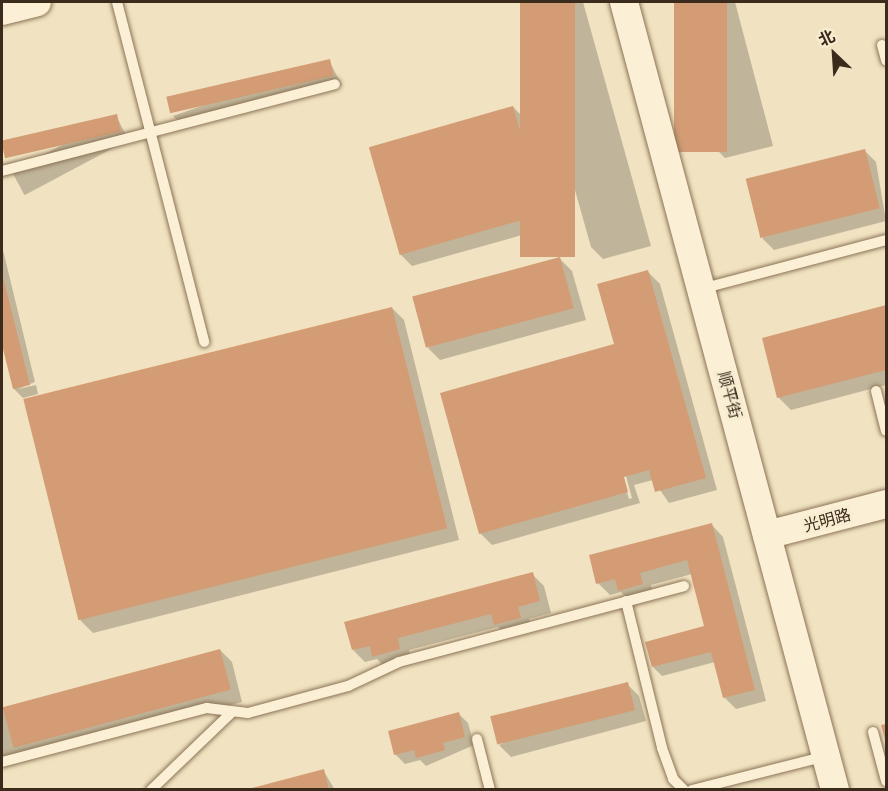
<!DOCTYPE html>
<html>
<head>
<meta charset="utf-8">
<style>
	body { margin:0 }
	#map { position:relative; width:888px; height:791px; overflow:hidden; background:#f1e3c1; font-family:"Source Serif 4","Noto Sans SC",serif }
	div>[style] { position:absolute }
	.shadow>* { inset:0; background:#0003; transform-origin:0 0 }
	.building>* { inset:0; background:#d39c74; transform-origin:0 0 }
	.roads { filter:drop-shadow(0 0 2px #8c7457) drop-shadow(0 0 2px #8c7457) }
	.lane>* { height:10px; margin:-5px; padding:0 5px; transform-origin:5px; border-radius:5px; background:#fbf0d5 }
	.secondary>* { height:28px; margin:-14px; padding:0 14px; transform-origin:14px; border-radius:14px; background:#fbf0d5 }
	span { translate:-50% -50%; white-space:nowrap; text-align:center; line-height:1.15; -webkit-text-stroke:6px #f8edd1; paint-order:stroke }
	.street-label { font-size:16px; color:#3b2b1c }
	.frame { position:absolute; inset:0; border:3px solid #3b2b1c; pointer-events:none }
	.north { position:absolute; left:804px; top:24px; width:60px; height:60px; -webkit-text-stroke:4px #f8edd1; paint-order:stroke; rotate:335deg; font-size:16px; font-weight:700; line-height:24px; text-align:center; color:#3b2b1c }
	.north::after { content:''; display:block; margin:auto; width:21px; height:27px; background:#3b2b1c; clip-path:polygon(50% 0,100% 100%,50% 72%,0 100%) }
</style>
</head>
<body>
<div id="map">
	<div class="shadow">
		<div style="clip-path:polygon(522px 2px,583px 2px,651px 246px,603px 259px,591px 247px)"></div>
		<div style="clip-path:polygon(676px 2px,735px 2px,773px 146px,725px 158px,713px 146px)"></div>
		<div style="clip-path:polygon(329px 61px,342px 85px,182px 125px,173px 116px)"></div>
		<div style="clip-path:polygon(513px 107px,525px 119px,554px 226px,412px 266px,400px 254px)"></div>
		<div style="left:116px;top:116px;width:27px;height:118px;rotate:62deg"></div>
		<div style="clip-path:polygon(864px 150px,876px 162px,886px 221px,774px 250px,762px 238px)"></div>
		<div style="clip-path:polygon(2px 246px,35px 382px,18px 389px,36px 385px,38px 394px,23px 398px,14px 389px,2px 339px)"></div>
		<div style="clip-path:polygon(560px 259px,572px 271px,586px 320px,440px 360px,428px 348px)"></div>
		<div style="clip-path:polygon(evenodd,648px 272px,660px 284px,717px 490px,669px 503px,653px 480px,634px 485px,640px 503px,492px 545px,480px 533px,617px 349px,648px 272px,621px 472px,626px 476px,632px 498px,629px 499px,621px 472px)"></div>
		<div style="clip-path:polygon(886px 307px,886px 385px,791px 410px,779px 398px,763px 339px)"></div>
		<div style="clip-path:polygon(392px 308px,404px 320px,459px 540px,93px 633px,81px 621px,26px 401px)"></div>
		<div style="clip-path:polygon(711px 524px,723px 537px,766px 701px,736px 709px,724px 697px,715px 662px,662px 676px,653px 667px,707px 631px,692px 574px,651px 585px,654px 596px,631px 602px,621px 592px,610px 595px,598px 583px)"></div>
		<div style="clip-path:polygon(532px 574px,544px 586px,551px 613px,529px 619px,532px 630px,507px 636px,498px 627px,409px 650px,412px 661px,386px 668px,377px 659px,365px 662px,353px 650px)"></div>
		<div style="clip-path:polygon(220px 650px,232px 662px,242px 702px,2px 765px,2px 708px)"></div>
		<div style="clip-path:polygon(627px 684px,639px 696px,646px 721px,511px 757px,499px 745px)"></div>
		<div style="clip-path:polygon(459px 714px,468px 723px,474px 745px,426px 766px,420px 760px,405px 764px,396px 755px,390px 732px)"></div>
		<div style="clip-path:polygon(323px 770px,335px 790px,251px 790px)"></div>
	</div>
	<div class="building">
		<div style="left:520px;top:2px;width:55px;height:255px"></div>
		<div style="left:674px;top:2px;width:53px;height:150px"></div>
		<div style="left:330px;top:59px;width:17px;height:168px;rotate:77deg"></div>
		<div style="left:513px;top:106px;width:112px;height:150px;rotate:74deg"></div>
		<div style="left:117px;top:114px;width:18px;height:119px;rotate:77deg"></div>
		<div style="left:865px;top:149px;width:61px;height:123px;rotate:76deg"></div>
		<div style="left:560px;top:257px;width:53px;height:153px;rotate:75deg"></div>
		<div style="clip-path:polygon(648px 270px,706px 478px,655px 492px,649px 470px,624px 477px,628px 492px,479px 534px,440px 393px,614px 344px,597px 284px)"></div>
		<div style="clip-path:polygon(2px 273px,30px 385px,13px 389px,2px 345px)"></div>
		<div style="clip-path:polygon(886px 305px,886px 370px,777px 398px,762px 338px)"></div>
		<div style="left:392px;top:307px;width:228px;height:380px;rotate:76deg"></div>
		<div style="clip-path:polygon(712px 523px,755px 690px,723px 698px,711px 652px,652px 667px,645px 642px,704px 626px,687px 560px,640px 573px,643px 584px,618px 591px,615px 579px,596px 584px,589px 555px)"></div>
		<div style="clip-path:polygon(533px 572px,540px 601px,518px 607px,521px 618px,494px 625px,491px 614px,398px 638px,400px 649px,372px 657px,370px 646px,352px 650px,344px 622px)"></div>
		<div style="left:220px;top:649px;width:42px;height:225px;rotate:75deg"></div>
		<div style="left:628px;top:682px;width:29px;height:142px;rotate:76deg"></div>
		<div style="clip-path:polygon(459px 712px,465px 737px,443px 743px,445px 750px,416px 758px,414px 750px,394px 755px,388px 731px)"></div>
		<div style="clip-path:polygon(886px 724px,886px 743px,881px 725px)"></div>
		<div style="clip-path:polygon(324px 769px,329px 790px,248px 790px,248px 789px)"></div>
	</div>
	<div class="roads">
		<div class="lane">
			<div style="left:117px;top:2px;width:351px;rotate:75.6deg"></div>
			<div style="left:882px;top:45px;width:16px;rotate:75deg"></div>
			<div style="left:2px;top:171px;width:344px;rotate:-14.6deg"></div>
			<div style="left:701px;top:289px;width:191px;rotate:-14.8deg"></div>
			<div style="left:876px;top:391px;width:41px;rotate:76deg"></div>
			<div style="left:626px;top:601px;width:151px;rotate:76.2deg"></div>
			<div style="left:662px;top:748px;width:33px;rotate:70deg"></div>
			<div style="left:673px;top:779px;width:16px;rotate:45deg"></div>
			<div style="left:873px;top:732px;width:51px;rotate:75.1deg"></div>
			<div style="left:477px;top:739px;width:53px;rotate:75.7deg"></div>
			<div style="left:2px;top:762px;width:212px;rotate:-14.8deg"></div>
			<div style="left:207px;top:708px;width:41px;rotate:7deg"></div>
			<div style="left:248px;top:713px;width:104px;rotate:-15.1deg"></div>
			<div style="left:348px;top:686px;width:56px;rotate:-25.2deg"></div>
			<div style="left:399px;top:662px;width:295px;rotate:-14.9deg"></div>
			<div style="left:151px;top:790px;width:112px;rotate:-43.9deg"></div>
			<div style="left:692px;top:790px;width:138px;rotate:-14.2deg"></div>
		</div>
		<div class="secondary">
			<div style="left:624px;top:2px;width:816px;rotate:75.01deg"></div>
			<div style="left:2px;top:11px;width:36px;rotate:-14deg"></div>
			<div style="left:767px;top:535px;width:123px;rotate:-14.6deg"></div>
		</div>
	</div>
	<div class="street-label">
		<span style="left:730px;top:395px;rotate:75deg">顺平街</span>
		<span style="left:827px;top:520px;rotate:-15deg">光明路</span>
	</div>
	<div class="frame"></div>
	<div class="north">北</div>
</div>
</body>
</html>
